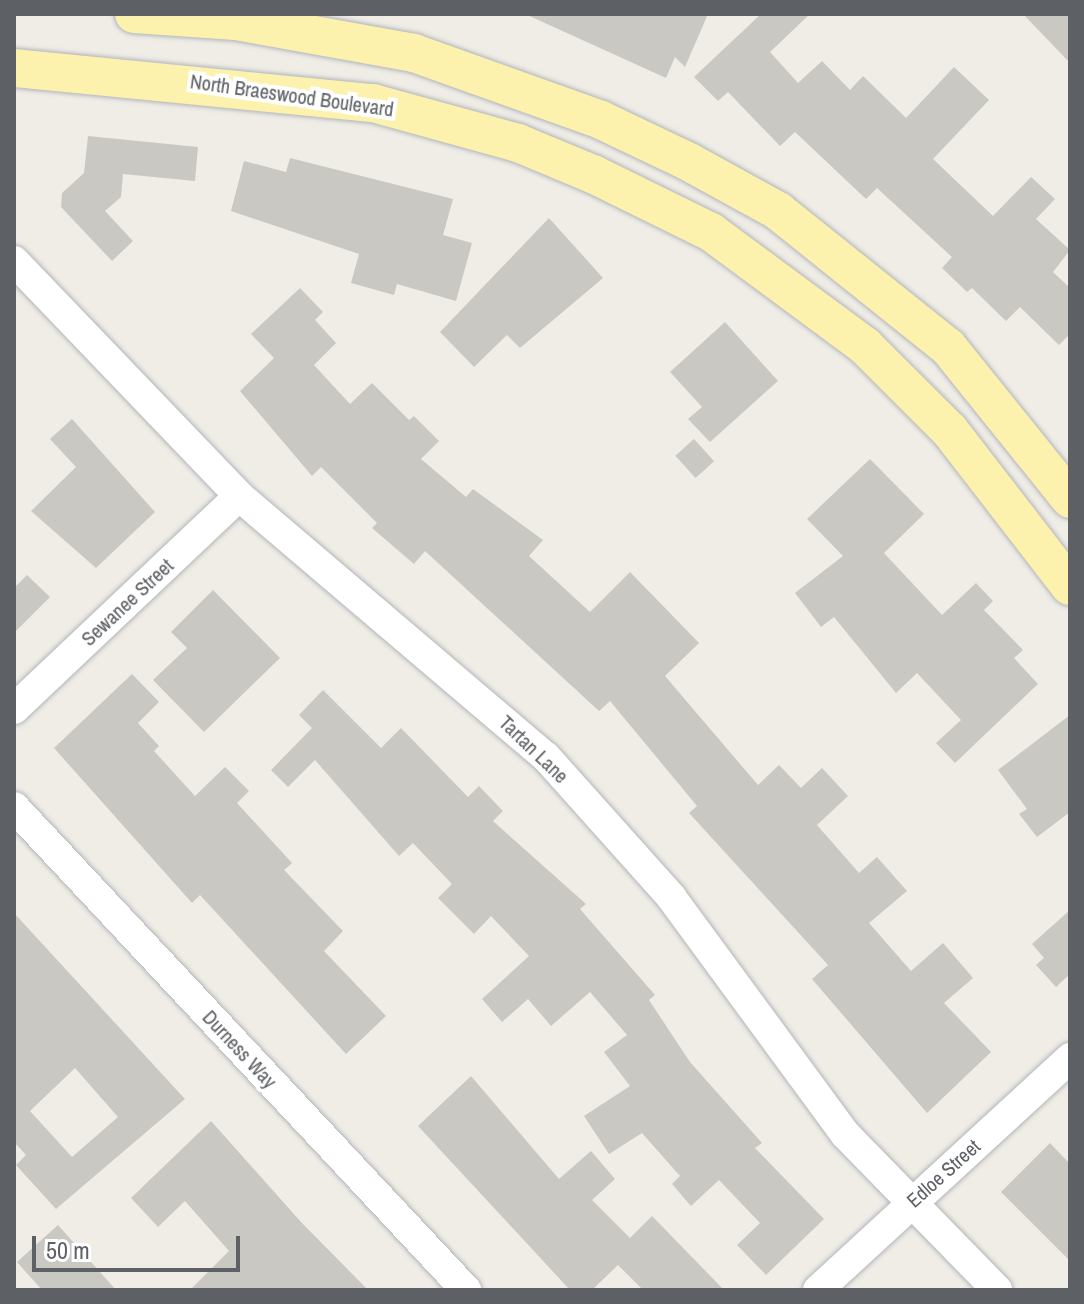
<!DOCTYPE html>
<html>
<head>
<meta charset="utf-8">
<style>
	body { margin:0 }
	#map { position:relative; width:1084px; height:1304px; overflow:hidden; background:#efede6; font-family:"Archivo Narrow",sans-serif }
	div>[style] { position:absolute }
	.building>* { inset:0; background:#cac8c2; transform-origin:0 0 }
	.roads { filter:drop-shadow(0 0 2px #b3b5ba) drop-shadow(0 0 2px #b3b5ba) }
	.minor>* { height:30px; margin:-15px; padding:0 15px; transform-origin:15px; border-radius:15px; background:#fff }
	.major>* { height:38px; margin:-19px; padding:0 19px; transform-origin:19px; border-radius:19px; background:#fcf2ae }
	span { translate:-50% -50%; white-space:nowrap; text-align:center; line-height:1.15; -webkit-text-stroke:8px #fff; paint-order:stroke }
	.street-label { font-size:20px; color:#5d6065 }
	.frame { position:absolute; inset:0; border:16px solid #5d6065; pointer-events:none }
	.scale { position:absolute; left:32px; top:1236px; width:208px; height:36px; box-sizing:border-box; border:4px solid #5d6065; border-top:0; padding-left:10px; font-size:24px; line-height:28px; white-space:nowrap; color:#5d6065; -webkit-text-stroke:6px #fff; paint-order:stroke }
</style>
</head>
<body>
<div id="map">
	<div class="building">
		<div style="clip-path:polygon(525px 14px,708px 14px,685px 67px,675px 57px,666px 78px)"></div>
		<div style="clip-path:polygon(761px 14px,810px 14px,770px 52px,798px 83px,822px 61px,850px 90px,863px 76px,906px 118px,954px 67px,989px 100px,933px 159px,993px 216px,1031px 177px,1055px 199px,1036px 219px,1070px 250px,1053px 272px,1070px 288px,1070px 334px,1059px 345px,1020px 307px,1006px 321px,972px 288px,967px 292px,942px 268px,952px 257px,877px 188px,866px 199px,795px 132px,780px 146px,728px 92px,718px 101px,694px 77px)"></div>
		<div style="clip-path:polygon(1023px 14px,1070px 14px,1070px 63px)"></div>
		<div style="clip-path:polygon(88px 136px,198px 147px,195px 181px,123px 174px,121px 197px,105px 211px,133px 241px,112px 261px,61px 207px,62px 193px,84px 173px)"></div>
		<div style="clip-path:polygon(290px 158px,453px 199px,443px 235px,472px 243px,456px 301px,397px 284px,394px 295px,351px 283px,359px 254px,231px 211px,244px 161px,286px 172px)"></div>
		<div style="clip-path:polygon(549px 218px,603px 278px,520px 348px,507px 335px,474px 367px,440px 332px)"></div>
		<div style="clip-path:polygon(300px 288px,323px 312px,315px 320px,336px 343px,314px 365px,350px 404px,372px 383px,409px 420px,414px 416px,439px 441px,421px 459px,466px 497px,473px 489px,543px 540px,529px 556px,590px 612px,630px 572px,699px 643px,665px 676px,758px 785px,779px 765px,801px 788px,822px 768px,848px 796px,817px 825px,859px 873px,877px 857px,907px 891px,869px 923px,911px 971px,943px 943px,973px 978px,944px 1003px,991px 1052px,927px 1113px,812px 979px,828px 965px,689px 813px,697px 806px,610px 701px,599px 711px,425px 551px,414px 564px,372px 528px,377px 523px,321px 467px,312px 476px,240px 391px,274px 358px,251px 334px)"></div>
		<div style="clip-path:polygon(725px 322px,778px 381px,710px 442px,688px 419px,702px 407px,670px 372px)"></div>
		<div style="clip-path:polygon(72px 419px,155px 512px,96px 568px,31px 511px,76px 467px,50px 439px)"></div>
		<div style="left:694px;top:439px;width:30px;height:25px;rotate:48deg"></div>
		<div style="clip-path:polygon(870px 459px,924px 514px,884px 553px,942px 615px,976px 583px,993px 601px,984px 610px,1023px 650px,1014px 658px,1038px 684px,955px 763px,936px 743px,961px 720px,917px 673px,896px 693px,834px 617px,821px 627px,795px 593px,843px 556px,807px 519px)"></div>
		<div style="clip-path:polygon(27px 575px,50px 597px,14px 633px,14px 588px)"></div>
		<div style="clip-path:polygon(213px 590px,280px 658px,204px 732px,153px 680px,187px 648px,171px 632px)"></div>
		<div style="clip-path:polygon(132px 674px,159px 702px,138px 723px,159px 746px,154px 751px,195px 796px,225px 767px,249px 791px,237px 803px,292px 863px,284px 870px,343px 931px,324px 951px,386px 1016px,346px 1054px,200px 895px,192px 903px,54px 748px)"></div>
		<div style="clip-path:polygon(323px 690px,381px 748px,401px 728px,468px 797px,479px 786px,503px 811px,493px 821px,586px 904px,580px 909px,655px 995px,649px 1000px,690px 1062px,762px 1143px,755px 1148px,824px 1219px,766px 1275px,737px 1245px,760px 1223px,719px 1180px,691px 1206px,672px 1184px,680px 1176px,642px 1133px,609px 1154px,584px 1116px,630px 1086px,604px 1052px,627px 1035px,590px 992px,551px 1026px,528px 999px,502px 1022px,482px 999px,529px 956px,491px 916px,474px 934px,438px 898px,452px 884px,413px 843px,399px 856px,315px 760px,288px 787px,271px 770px,312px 728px,299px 715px)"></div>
		<div style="clip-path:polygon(1070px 715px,1070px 812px,1037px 837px,1019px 814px,1027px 809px,998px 770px)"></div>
		<div style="clip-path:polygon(1070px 910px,1070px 974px,1056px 987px,1036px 965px,1044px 958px,1032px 944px)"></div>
		<div style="clip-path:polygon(evenodd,14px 913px,185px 1099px,56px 1209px,16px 1165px,26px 1155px,14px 1142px,14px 913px,75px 1068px,118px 1117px,72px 1157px,30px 1111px,75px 1068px)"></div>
		<div style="clip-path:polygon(471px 1076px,559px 1179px,591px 1151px,615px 1179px,592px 1200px,630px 1238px,652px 1216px,724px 1290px,643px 1290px,618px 1265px,592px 1290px,570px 1290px,418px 1126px)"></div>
		<div style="clip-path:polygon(211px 1121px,301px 1222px,368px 1290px,190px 1290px,229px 1251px,185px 1201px,158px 1227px,131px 1198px)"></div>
		<div style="clip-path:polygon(1050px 1143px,1070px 1164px,1070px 1261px,1001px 1192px)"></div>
		<div style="clip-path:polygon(58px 1225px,116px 1290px,42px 1290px,17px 1262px)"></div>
	</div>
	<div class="roads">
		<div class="minor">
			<div style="left:14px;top:261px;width:325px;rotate:46.2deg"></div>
			<div style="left:239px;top:496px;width:403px;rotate:40.4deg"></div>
			<div style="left:546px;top:757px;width:188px;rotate:48.2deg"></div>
			<div style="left:671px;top:897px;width:294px;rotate:53.7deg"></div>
			<div style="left:845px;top:1134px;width:218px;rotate:45.7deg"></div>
			<div style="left:14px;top:709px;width:310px;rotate:-43.4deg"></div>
			<div style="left:14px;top:807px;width:662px;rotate:46.9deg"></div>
			<div style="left:818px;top:1290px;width:343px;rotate:-42.6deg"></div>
		</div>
		<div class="major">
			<div style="left:134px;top:14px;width:102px;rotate:3.9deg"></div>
			<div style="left:236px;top:21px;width:181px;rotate:10.2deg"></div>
			<div style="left:414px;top:53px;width:199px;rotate:19.7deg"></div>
			<div style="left:601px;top:120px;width:98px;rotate:25.5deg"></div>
			<div style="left:689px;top:162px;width:102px;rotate:28.8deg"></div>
			<div style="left:778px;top:211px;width:218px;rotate:38.7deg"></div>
			<div style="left:948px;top:347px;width:195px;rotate:51.2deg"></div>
			<div style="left:14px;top:68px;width:361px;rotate:5.6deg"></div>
			<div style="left:373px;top:103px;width:150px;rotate:15.4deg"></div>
			<div style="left:518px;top:143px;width:83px;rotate:22.6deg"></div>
			<div style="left:595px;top:175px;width:129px;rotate:26.2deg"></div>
			<div style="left:711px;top:232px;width:192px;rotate:36.5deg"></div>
			<div style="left:865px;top:346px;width:120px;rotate:45deg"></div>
			<div style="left:950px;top:431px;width:196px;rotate:52.3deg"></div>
		</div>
	</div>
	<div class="street-label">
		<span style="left:292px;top:95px;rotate:8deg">North Braeswood Boulevard</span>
		<span style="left:127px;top:602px;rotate:-43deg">Sewanee Street</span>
		<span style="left:534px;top:749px;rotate:44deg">Tartan Lane</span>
		<span style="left:240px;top:1049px;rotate:47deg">Durness Way</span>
		<span style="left:943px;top:1173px;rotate:-42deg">Edloe Street</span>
	</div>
	<div class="frame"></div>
	<div class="scale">50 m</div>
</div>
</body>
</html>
